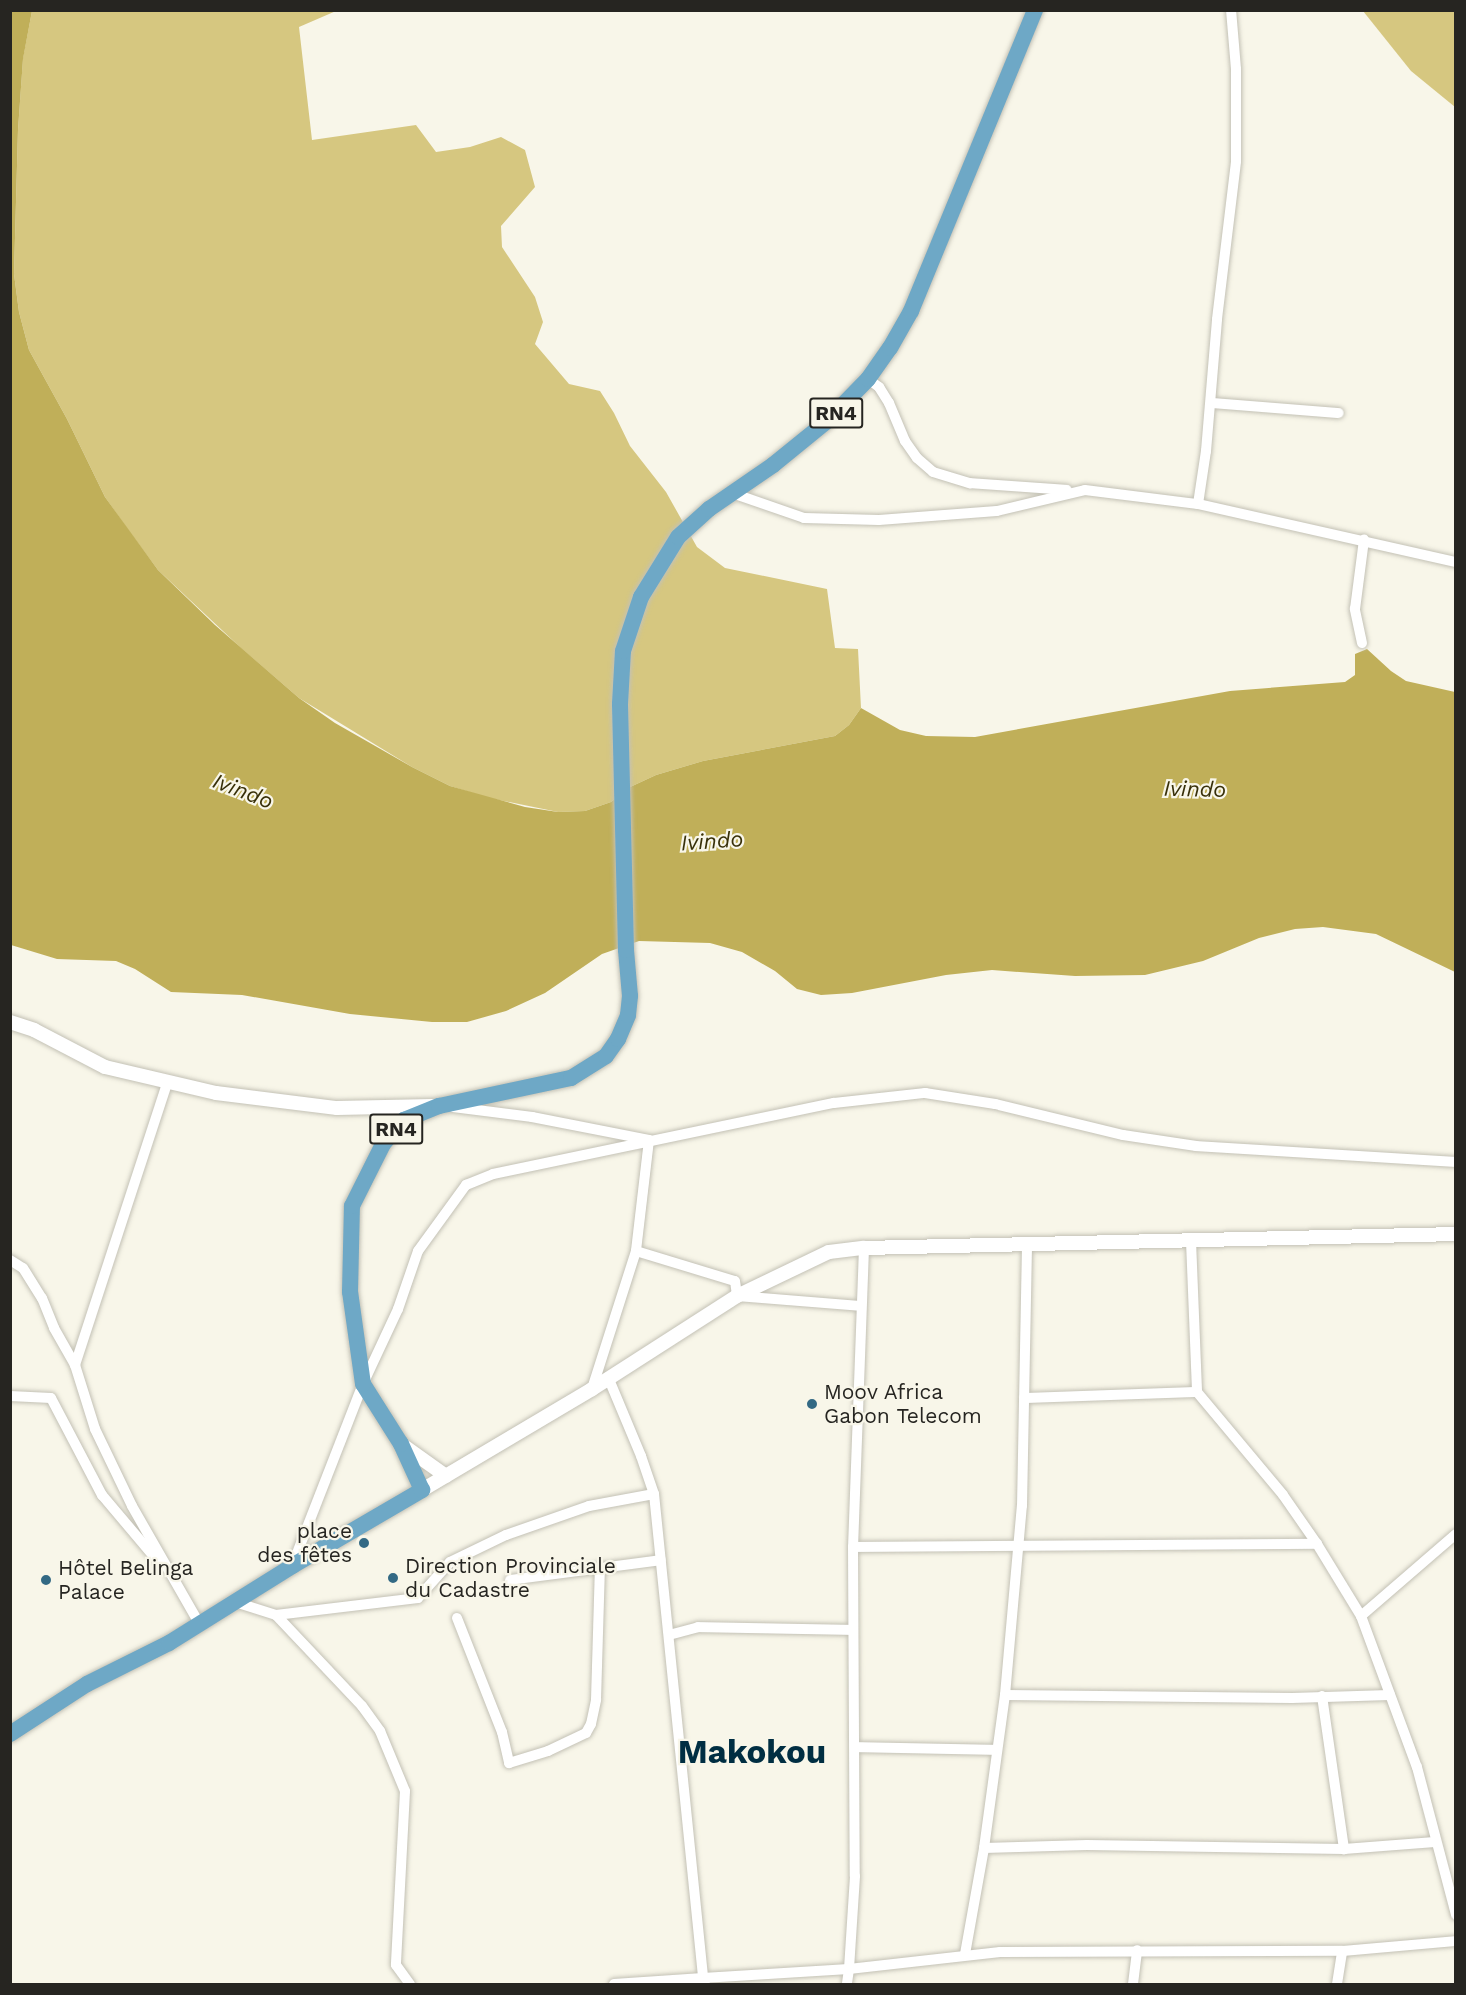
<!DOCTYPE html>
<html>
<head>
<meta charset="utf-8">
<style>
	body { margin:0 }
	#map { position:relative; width:1466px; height:1995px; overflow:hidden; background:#f8f6e9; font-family:"Work Sans",sans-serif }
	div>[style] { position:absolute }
	.green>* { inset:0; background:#d6c780 }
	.water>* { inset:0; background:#c0af59 }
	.roads { filter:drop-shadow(0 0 2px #c3c1b5) drop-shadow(0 0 2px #c3c1b5) }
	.minor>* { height:10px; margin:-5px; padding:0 5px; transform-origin:5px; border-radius:5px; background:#fff }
	.tertiary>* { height:14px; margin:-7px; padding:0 7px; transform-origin:7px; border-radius:7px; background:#fff }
	.trunk>* { height:16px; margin:-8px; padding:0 8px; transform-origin:8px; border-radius:8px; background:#6ea8c6 }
	.dots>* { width:16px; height:16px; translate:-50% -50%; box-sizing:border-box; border:3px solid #f8f6e9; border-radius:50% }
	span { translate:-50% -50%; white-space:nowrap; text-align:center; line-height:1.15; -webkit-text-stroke:4.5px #f8f6e9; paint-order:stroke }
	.shield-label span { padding:2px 4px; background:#f8f6e9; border:2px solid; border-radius:4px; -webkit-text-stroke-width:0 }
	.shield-label { font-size:20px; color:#262521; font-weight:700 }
	.poi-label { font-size:21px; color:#262521 }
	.left { translate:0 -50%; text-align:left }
	.right { translate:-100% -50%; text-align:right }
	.water-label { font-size:22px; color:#383009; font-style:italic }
	.town-label { font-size:33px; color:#002e42; font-weight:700 }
	.frame { position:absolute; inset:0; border:12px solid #262521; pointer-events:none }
</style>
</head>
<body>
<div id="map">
	<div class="green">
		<div style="clip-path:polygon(32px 11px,336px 11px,299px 27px,312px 140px,416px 125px,436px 152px,470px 147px,501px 137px,525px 150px,535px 187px,501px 226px,502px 247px,535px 297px,543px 322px,535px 344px,569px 384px,600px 391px,614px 413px,630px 446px,666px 492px,697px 547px,725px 568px,827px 589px,835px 648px,858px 649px,861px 708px,849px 725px,835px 736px,703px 761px,656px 775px,628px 788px,611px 802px,585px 811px,558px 812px,489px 798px,450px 786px,412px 767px,299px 698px,241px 648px,158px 570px,129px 531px,105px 497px,67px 419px,29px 350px,19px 312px,14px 274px,18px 130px,23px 58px)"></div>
		<div style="clip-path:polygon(1363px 11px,1455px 11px,1455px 107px,1411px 71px)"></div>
	</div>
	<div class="water">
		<div style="clip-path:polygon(10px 11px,32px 11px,23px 59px,18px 130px,14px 274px,19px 312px,29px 350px,67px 419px,105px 497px,158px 570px,215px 625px,299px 698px,335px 723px,412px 767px,450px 786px,525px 807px,558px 812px,585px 811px,611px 802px,628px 788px,656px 775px,703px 761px,835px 736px,849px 725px,861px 708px,900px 730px,926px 736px,975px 737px,1230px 691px,1345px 682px,1355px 675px,1355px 654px,1367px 649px,1391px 671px,1406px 681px,1455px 692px,1455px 972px,1376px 934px,1323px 927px,1295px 929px,1259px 938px,1203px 961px,1145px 975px,1075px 976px,992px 970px,946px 975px,852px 993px,821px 995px,797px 989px,775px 971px,742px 952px,710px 943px,639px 941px,602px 954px,545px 993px,506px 1011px,467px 1022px,432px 1022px,350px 1014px,242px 995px,171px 992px,135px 969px,116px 961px,57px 959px,11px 945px)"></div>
	</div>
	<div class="roads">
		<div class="minor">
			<div style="left:868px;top:379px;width:14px;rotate:36deg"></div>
			<div style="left:879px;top:387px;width:19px;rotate:58deg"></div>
			<div style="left:889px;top:403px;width:41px;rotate:67.2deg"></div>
			<div style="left:905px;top:441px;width:21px;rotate:55deg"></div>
			<div style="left:917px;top:458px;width:21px;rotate:41deg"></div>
			<div style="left:933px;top:472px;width:39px;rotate:17deg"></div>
			<div style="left:970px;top:483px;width:97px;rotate:4.1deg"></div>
			<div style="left:1211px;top:403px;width:128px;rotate:4.5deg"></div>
			<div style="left:732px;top:493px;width:76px;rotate:19.1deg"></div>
			<div style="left:804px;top:518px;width:75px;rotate:1.5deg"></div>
			<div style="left:879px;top:520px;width:118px;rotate:-4.4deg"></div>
			<div style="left:997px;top:511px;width:90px;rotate:-13.4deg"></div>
			<div style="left:1085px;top:490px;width:114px;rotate:7.1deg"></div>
			<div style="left:1198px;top:504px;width:264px;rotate:12.7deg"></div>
			<div style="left:1198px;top:504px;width:54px;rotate:-81.4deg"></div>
			<div style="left:1206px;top:451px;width:132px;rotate:-85.2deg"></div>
			<div style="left:1217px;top:319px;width:159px;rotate:-83.1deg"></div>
			<div style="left:1236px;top:161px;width:92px;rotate:-90deg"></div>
			<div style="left:1236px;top:69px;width:59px;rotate:-94.8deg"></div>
			<div style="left:1362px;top:643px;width:35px;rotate:-102deg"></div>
			<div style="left:1355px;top:609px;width:70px;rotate:-82.6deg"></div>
			<div style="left:453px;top:1107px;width:80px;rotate:7.2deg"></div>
			<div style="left:532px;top:1117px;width:119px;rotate:11.1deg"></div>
			<div style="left:649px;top:1140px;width:112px;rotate:96.7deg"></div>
			<div style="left:636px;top:1251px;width:145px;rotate:107.7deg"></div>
			<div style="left:1191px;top:1241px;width:151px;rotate:87.7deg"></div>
			<div style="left:1197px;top:1392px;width:134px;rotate:50.1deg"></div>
			<div style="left:1283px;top:1495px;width:60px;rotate:55.2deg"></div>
			<div style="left:1317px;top:1544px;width:84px;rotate:58.6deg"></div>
			<div style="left:1361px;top:1616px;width:161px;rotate:69.7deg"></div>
			<div style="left:1417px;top:1767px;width:153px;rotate:75.2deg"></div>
			<div style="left:864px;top:1248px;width:299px;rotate:92.1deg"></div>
			<div style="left:853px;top:1547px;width:329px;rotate:89.7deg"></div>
			<div style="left:855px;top:1876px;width:93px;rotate:93.7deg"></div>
			<div style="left:849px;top:1969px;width:152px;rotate:-6.4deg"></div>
			<div style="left:1000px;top:1952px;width:342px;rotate:-0.2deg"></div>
			<div style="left:636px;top:1251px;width:103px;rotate:16.9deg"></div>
			<div style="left:735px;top:1281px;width:15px;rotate:82deg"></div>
			<div style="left:737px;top:1296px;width:123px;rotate:4.6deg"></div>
			<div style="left:10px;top:1260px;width:15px;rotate:32deg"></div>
			<div style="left:23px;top:1268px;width:36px;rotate:58deg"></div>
			<div style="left:42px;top:1298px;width:32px;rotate:68deg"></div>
			<div style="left:54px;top:1328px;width:43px;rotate:60.4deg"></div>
			<div style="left:75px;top:1365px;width:67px;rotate:72.6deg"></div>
			<div style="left:95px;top:1429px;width:85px;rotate:64.3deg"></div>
			<div style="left:132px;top:1506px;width:135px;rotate:60.2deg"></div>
			<div style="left:75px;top:1365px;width:297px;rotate:-71.9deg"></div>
			<div style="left:608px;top:1377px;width:86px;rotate:67.3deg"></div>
			<div style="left:641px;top:1456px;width:40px;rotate:71.1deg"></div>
			<div style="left:654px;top:1494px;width:486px;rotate:84.2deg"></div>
			<div style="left:703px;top:1978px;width:146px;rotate:-3.5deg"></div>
			<div style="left:849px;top:1969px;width:15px;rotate:98deg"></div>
			<div style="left:10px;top:1396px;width:41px;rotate:2.8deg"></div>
			<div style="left:51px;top:1398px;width:110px;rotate:62.3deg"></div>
			<div style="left:102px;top:1495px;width:84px;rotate:49.8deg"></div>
			<div style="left:1024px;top:1398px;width:173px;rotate:-2deg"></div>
			<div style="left:853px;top:1547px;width:464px;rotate:-0.4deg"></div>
			<div style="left:292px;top:1566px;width:195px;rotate:-68.7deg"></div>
			<div style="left:363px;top:1384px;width:83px;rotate:-65deg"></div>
			<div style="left:398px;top:1309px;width:61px;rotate:-71deg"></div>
			<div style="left:418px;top:1251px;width:82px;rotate:-54deg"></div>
			<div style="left:466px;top:1185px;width:29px;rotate:-22deg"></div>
			<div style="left:493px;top:1174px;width:348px;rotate:-11.8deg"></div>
			<div style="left:834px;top:1103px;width:92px;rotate:-6.3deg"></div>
			<div style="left:925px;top:1093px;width:71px;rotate:8.9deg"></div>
			<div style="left:995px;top:1104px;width:132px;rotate:13.6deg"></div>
			<div style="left:1123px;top:1135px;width:74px;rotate:8.6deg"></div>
			<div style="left:1196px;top:1146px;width:260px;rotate:3.5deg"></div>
			<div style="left:510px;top:1580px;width:152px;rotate:-7.5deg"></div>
			<div style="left:235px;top:1602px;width:43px;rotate:17.6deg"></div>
			<div style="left:276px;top:1615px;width:125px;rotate:46.6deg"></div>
			<div style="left:362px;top:1706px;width:31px;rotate:54deg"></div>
			<div style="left:380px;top:1731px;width:65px;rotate:67.4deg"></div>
			<div style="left:405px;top:1791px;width:174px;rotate:93deg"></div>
			<div style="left:396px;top:1965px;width:24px;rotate:54deg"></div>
			<div style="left:276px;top:1615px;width:143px;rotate:-6.8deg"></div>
			<div style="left:418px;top:1598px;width:48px;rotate:-48.4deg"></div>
			<div style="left:450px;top:1562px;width:62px;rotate:-25.7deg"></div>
			<div style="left:506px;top:1535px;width:88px;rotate:-19.3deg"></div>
			<div style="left:589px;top:1506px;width:66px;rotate:-10.5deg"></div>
			<div style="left:1361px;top:1616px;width:125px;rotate:-40.8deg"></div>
			<div style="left:457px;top:1618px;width:123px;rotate:68.5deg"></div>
			<div style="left:502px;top:1732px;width:32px;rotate:77deg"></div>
			<div style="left:509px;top:1763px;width:41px;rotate:-17.1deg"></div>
			<div style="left:548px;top:1751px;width:42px;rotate:-25.3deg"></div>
			<div style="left:586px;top:1733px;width:10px;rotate:-61deg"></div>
			<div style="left:591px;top:1724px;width:25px;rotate:-78deg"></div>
			<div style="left:596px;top:1700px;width:133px;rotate:-88.3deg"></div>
			<div style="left:669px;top:1635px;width:30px;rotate:-15deg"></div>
			<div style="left:698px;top:1627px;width:154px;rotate:1.1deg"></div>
			<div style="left:1005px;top:1695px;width:287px;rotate:0.6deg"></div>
			<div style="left:1292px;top:1698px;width:98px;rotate:-1.8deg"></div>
			<div style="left:1322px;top:1696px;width:155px;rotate:81.8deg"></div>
			<div style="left:855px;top:1747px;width:142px;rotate:1.2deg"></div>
			<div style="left:984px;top:1848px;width:103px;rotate:-1.7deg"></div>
			<div style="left:1087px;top:1845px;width:257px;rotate:0.9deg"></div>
			<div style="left:1344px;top:1849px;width:91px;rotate:-4.4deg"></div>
			<div style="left:965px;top:1954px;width:108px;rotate:-79.8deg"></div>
			<div style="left:984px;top:1848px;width:154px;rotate:-82.2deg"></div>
			<div style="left:1005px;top:1695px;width:190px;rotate:-84.9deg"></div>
			<div style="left:1022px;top:1506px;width:262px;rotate:-88.9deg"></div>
			<div style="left:614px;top:1984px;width:89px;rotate:-3.9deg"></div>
			<div style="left:703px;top:1978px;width:6px;rotate:72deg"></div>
			<div style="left:1133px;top:1984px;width:34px;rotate:-83deg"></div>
			<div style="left:1337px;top:1984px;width:33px;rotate:-81deg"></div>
			<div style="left:1342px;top:1951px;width:114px;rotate:-5deg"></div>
		</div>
		<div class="tertiary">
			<div style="left:10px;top:1022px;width:25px;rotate:18deg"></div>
			<div style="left:34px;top:1030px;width:80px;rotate:27.5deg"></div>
			<div style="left:105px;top:1067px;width:114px;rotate:13.2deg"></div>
			<div style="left:216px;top:1093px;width:122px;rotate:7.1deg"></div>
			<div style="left:337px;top:1108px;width:95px;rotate:-1.2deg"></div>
			<div style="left:401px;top:1444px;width:55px;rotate:35.4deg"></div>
			<div style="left:422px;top:1490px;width:198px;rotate:-30.7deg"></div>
			<div style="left:592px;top:1389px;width:172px;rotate:-32.7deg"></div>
			<div style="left:737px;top:1296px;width:102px;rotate:-25.6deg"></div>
			<div style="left:829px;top:1252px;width:35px;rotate:-7deg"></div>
			<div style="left:864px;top:1248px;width:592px;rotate:-1.35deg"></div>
		</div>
		<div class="trunk">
			<div style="left:10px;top:1734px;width:92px;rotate:-33deg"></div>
			<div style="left:87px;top:1684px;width:92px;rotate:-26.6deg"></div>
			<div style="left:169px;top:1643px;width:145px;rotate:-32deg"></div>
			<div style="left:292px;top:1566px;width:151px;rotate:-30.3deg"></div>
			<div style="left:422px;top:1490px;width:51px;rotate:-114.5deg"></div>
			<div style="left:401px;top:1444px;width:71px;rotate:-122.3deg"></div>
			<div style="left:363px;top:1384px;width:93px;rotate:-98deg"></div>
			<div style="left:350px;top:1292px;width:86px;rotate:-88.7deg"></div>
			<div style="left:352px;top:1206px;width:69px;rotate:-63.4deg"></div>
			<div style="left:383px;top:1144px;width:32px;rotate:-49deg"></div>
			<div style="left:404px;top:1120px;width:38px;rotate:-22deg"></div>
			<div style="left:439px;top:1106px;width:135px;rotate:-12deg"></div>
			<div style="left:571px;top:1078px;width:41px;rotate:-32.2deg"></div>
			<div style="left:606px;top:1056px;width:21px;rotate:-55deg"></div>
			<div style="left:618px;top:1039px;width:26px;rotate:-67deg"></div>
			<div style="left:628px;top:1015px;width:19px;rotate:-84deg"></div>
			<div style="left:630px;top:996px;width:46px;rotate:-95deg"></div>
			<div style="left:626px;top:950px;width:246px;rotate:-91.4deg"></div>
			<div style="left:620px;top:704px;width:53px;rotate:-86.8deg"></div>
			<div style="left:623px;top:651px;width:57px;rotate:-71.6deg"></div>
			<div style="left:641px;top:597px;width:70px;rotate:-58.3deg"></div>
			<div style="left:678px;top:537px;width:42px;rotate:-42.1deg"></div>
			<div style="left:709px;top:509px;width:78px;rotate:-34.5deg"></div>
			<div style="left:773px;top:465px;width:68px;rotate:-39.1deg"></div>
			<div style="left:826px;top:422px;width:60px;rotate:-45.7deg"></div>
			<div style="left:868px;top:379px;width:38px;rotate:-55deg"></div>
			<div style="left:890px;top:348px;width:43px;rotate:-60.4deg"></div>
			<div style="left:911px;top:311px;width:326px;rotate:-67.6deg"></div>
		</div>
	</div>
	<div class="dots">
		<div style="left:812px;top:1404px;background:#336984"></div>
		<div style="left:364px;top:1543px;background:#336984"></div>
		<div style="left:393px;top:1578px;background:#336984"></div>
		<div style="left:46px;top:1580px;background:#336984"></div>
	</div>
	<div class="shield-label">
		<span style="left:836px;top:413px">RN4</span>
		<span style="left:396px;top:1129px">RN4</span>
	</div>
	<div class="poi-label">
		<span class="left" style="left:824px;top:1404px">Moov Africa<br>Gabon Telecom</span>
		<span class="right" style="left:352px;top:1543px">place<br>des fêtes</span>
		<span class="left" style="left:405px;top:1578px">Direction Provinciale<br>du Cadastre</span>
		<span class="left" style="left:58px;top:1580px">Hôtel Belinga<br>Palace</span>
	</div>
	<div class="water-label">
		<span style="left:1195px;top:789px;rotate:1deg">Ivindo</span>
		<span style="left:243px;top:791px;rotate:21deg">Ivindo</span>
		<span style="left:712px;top:841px;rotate:-4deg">Ivindo</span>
	</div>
	<div class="town-label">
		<span style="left:752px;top:1752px">Makokou</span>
	</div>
	<div class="frame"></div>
</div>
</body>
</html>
